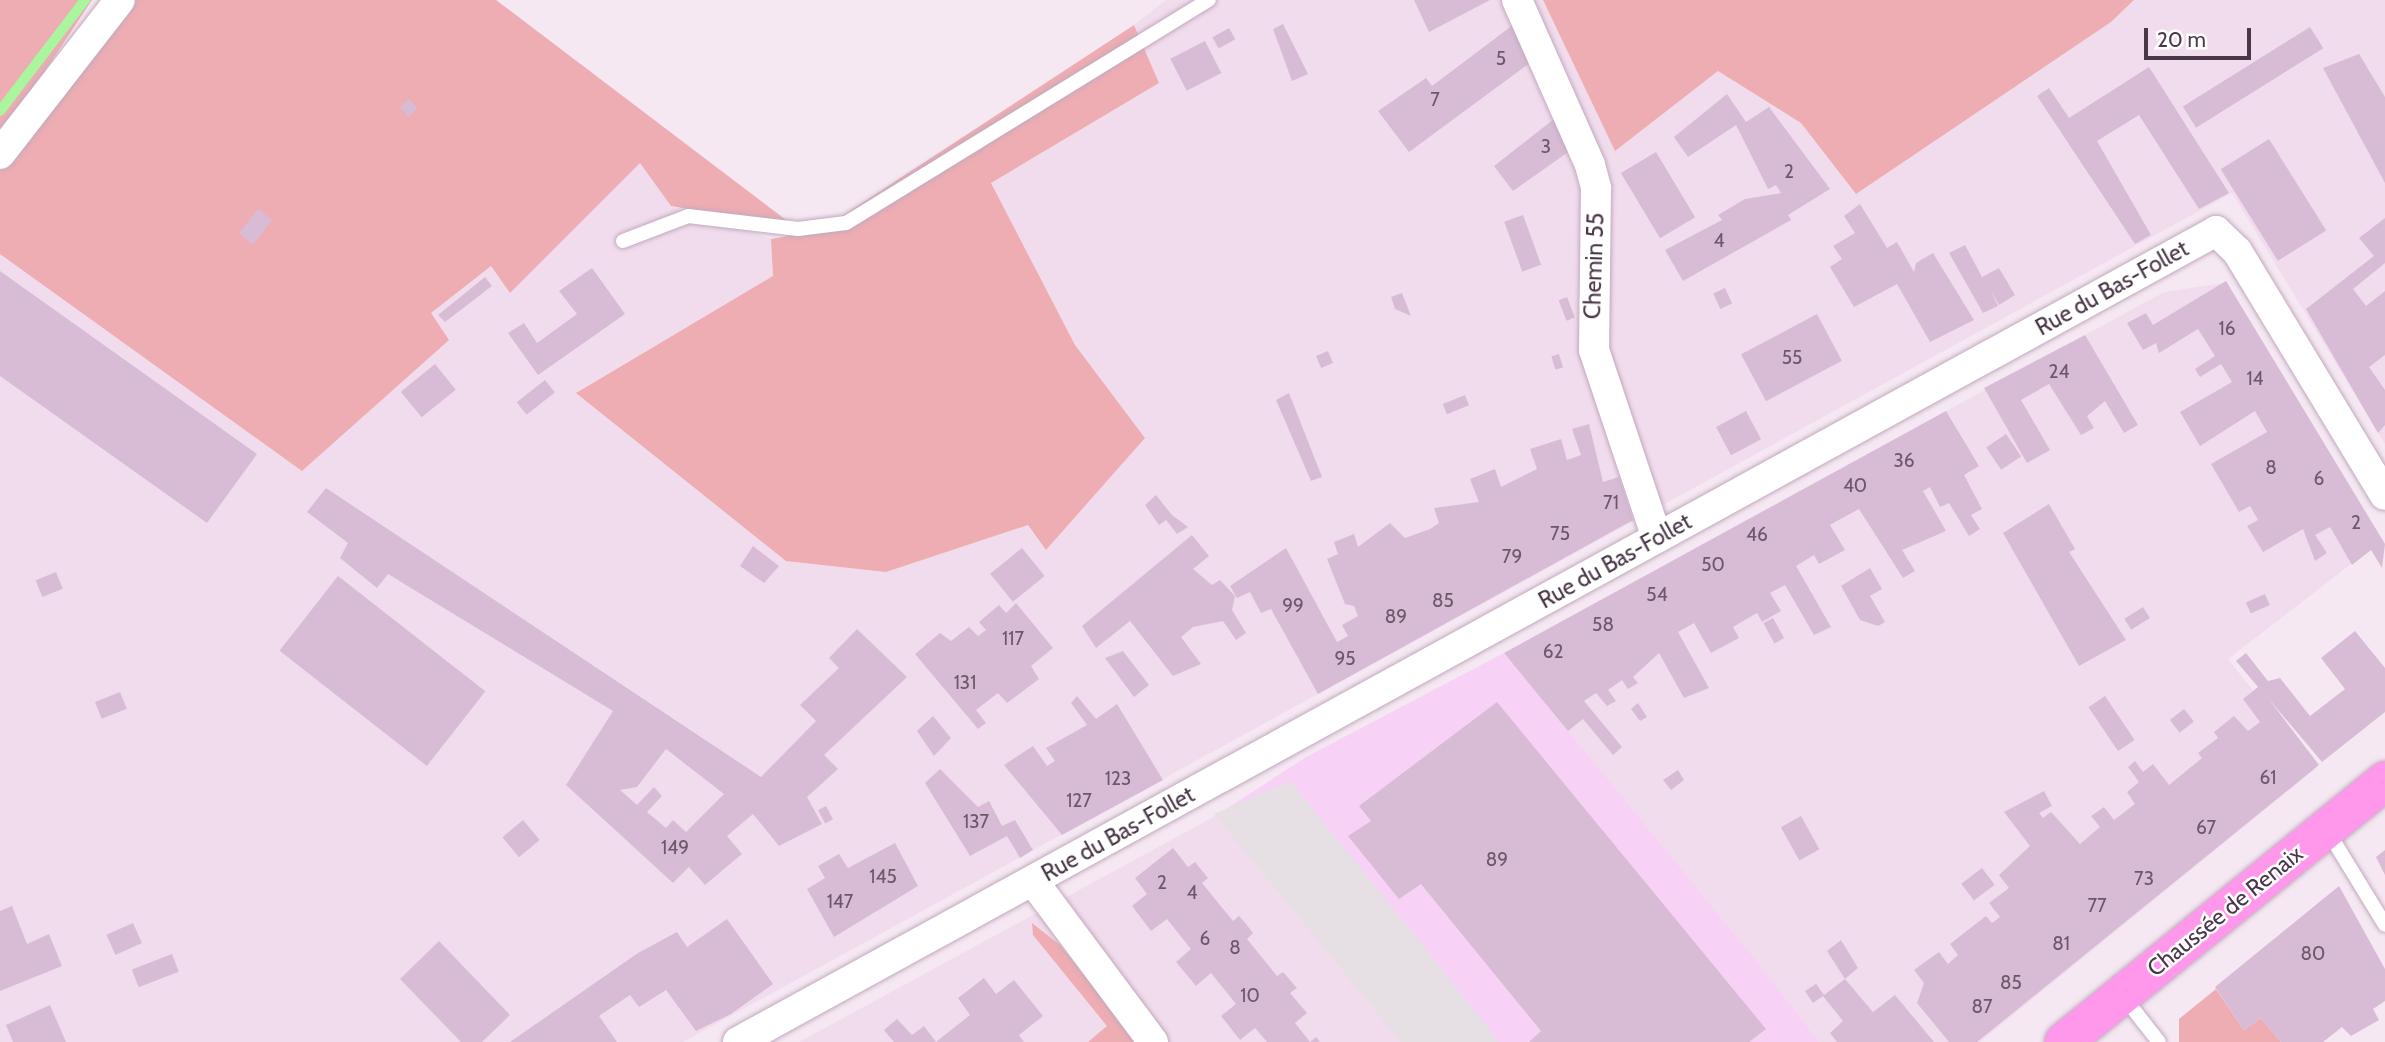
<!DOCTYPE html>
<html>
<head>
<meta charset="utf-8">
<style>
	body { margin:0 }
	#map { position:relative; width:2385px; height:1042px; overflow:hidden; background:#f5e8f3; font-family:Cabin,sans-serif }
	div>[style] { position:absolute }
	.residential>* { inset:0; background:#f1dced }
	.commercial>* { inset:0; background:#f8d1f6 }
	.green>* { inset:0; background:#edadb2 }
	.parking>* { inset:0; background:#e6e0e5 }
	.stream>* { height:10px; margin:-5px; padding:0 5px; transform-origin:5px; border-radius:5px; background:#a9f69f }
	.building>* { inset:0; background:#d8bcd5; transform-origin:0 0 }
	.roads { filter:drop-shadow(0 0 2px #c2a9be) drop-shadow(0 0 2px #c2a9be) }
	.lane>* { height:14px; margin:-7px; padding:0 7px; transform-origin:7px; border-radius:7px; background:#fff }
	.street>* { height:30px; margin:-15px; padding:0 15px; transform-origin:15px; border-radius:15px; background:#fff }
	.primary>* { height:38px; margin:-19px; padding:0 19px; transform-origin:19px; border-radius:19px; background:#ff97eb }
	span { translate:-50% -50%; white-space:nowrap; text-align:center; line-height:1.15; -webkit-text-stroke:5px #fff; paint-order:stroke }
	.number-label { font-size:19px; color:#6d586a }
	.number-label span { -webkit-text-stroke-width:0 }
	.street-label { font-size:23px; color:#493647 }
	.scale { position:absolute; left:2144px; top:28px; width:107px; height:32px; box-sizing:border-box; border:4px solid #493647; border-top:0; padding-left:9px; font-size:21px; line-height:24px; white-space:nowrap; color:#493647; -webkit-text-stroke:5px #fff; paint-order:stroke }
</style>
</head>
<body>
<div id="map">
	<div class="residential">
		<div style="clip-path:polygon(1166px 0,1543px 0,1615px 150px,1718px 71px,1801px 123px,1856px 194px,2111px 22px,2134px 0,2385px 0,2385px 444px,2232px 193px,683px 1042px,0 1042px,0 254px,449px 340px,430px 313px,491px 266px,510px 293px,640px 162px,671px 206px,771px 239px,773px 276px,577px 392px,886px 572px,1028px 525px,1046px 550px,1145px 438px,1075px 345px,991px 183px,1159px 83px,1134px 25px)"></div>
		<div style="clip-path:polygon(2223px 283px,2381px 541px,2228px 659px,2315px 769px,1980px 1042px,1819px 1042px,1504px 653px,2164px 292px)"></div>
		<div style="clip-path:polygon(1217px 815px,1408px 1042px,799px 1042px)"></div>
	</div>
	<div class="commercial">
		<div style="clip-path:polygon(1504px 653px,1762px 968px,1819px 1042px,1408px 1042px,1217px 815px,1306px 757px)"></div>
	</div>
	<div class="green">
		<div style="clip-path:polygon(0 0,92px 0,0 139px)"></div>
		<div style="clip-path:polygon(108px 0,496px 0,798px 229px,671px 206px,640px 163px,510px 293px,491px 266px,431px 313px,449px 340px,302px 471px,0 254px,0 149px)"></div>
		<div style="clip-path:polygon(1543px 0,2134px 0,2111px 22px,1856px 194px,1801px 123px,1718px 71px,1615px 151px)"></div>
		<div style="clip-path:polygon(1134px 25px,1159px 83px,991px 183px,1075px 345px,1145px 438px,1046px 550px,1028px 525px,886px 572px,786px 561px,576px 393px,773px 276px,771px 239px,821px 230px)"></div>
		<div style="clip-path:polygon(1032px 923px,1060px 945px,1138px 1042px,1088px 1042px,1107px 1026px,1033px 935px)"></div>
		<div style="clip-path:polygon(2216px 989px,2244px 1030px,2261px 1018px,2281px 1042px,2179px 1042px,2179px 1019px)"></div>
	</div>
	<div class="parking">
		<div style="clip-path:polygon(1290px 781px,1422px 944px,1499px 1042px,1401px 1042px,1214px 814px)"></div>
	</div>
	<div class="stream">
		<div style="left:0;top:111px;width:140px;rotate:-52.6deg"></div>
	</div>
	<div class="building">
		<div style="clip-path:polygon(1414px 0,1490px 0,1429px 32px)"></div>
		<div style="clip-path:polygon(1283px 24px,1308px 74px,1292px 81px,1273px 29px)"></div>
		<div style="clip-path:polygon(1513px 25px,1531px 62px,1409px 152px,1378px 111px,1426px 78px,1432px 86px)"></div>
		<div style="left:2310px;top:27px;width:25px;height:150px;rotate:58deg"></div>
		<div style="left:1229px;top:28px;width:13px;height:19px;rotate:61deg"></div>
		<div style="left:1205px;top:41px;width:36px;height:39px;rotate:63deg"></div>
		<div style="clip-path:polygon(2359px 54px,2385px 97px,2385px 183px,2323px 68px)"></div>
		<div style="clip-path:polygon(2149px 67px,2229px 193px,2199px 209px,2139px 115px,2097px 141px,2151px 235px,2135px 244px,2037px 96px,2049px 88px,2069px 118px)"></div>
		<div style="clip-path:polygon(1727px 94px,1746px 122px,1769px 107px,1830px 189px,1788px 215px,1791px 220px,1683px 281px,1665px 250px,1722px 220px,1718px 215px,1745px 199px,1781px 193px,1776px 185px,1768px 189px,1736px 125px,1688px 157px,1674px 137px)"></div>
		<div style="left:409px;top:99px;width:13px;height:12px;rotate:48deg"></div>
		<div style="clip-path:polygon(1554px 119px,1571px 150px,1513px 191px,1494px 166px)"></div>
		<div style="left:2269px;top:139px;width:108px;height:57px;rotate:58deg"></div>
		<div style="left:1656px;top:152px;width:76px;height:41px;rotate:59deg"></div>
		<div style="clip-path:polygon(1860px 204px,1887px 248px,1897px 242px,1914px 272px,1916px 263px,1933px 253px,1974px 320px,1930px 342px,1897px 284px,1854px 307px,1830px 267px,1842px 259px,1833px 246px,1855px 233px,1844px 216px)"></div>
		<div style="left:258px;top:209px;width:18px;height:31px;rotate:38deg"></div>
		<div style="left:1523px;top:215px;width:53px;height:20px;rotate:70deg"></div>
		<div style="clip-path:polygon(2385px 218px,2385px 263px,2353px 289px,2366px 306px,2385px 291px,2385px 355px,2369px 367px,2385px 390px,2385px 425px,2378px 433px,2306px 309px,2374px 256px,2359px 238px)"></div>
		<div style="clip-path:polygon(1965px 245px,1982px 277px,1999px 268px,2015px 295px,1999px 305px,1991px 291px,1998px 306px,1983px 313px,1949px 253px)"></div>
		<div style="clip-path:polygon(592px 268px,625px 314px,538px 375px,508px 333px,524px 323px,537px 343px,577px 314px,559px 291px)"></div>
		<div style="clip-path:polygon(0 271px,257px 454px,207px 523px,0 376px)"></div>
		<div style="clip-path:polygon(485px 277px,492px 286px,445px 322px,438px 315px)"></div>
		<div style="clip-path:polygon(2226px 281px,2385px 544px,2382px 568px,2371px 550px,2352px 565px,2330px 527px,2315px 535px,2327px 553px,2315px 561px,2303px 529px,2263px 552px,2247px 526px,2258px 520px,2250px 506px,2239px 512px,2211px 464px,2267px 432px,2255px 411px,2200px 446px,2180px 412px,2232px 382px,2221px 364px,2200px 377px,2195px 369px,2215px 356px,2198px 329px,2159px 353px,2156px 343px,2143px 350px,2127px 323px,2146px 313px,2153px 325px)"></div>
		<div style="left:1725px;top:288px;width:17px;height:13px;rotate:65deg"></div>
		<div style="clip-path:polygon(1402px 293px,1411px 316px,1395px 309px,1391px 297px)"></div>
		<div style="left:1567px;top:297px;width:22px;height:9px;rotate:69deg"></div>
		<div style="left:1817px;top:314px;width:53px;height:86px;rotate:62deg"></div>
		<div style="clip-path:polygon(2085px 335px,2138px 425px,2124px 433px,2105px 401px,2087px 416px,2094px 428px,2081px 435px,2049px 384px,2021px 400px,2050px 450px,2027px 463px,1984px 388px)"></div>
		<div style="left:1328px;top:351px;width:13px;height:13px;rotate:67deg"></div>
		<div style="left:1559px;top:354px;width:14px;height:8px;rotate:73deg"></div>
		<div style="left:435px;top:364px;width:33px;height:44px;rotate:51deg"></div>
		<div style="left:545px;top:380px;width:16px;height:36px;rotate:52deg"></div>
		<div style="clip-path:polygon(1289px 393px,1322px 477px,1311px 481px,1276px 400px)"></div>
		<div style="left:1465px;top:395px;width:11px;height:24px;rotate:68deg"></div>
		<div style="left:1746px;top:411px;width:32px;height:34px;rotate:62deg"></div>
		<div style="clip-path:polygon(1946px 411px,1979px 466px,1964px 475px,1982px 509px,1971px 515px,1980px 529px,1969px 536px,1949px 503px,1940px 507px,1930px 487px,1923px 491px,1946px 531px,1902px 550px,1915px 571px,1903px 578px,1859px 509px,1835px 522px,1830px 525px,1845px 550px,1819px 564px,1814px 555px,1796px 566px,1831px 627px,1814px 635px,1785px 585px,1770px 593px,1781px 611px,1762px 622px,1757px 613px,1733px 627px,1739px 638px,1711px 653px,1694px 623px,1678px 632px,1709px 688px,1684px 698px,1659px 653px,1633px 677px,1638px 683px,1628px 689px,1622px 680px,1608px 690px,1616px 701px,1607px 706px,1596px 693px,1584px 701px,1622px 747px,1613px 755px,1583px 719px,1568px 731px,1504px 653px)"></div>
		<div style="clip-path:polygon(1589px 424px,1603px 482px,1619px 477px,1633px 520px,1318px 694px,1271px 609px,1261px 613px,1250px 592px,1237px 598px,1230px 586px,1286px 548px,1337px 642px,1348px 636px,1342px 625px,1358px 616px,1354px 606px,1345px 604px,1327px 559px,1338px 554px,1334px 542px,1354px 534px,1358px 547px,1390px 523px,1405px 538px,1430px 529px,1439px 523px,1434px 508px,1479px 502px,1470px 479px,1495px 469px,1501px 487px,1537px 469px,1530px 449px,1561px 439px,1567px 460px,1581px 455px,1572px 429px)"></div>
		<div style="left:2006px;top:434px;width:27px;height:24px;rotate:56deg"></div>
		<div style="clip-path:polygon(evenodd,326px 488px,761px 777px,816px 721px,800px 705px,839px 668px,829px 658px,857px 629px,907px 677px,824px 755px,838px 769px,807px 797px,822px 824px,779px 846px,753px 814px,727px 836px,742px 854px,705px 885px,689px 867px,673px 883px,566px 785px,613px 711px,388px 574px,377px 588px,340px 558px,348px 543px,307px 512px,326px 488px,666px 749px,724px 794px,686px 832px,673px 820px,666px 828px,647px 812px,662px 796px,654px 787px,637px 805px,620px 790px,637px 787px,666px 749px)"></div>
		<div style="clip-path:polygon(1156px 495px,1172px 515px,1188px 527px,1177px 534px,1166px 520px,1159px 525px,1145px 505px)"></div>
		<div style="clip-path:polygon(2049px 504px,2075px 549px,2069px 552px,2126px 640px,2079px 666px,2003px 533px)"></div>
		<div style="clip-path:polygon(1192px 535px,1209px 556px,1193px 569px,1212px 585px,1220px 580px,1235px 596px,1232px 610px,1246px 633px,1236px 640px,1223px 621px,1193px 627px,1181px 637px,1201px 664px,1173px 676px,1130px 621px,1096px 648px,1082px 626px)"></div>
		<div style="clip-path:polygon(753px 546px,779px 566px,764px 583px,740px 566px)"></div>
		<div style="left:1022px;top:548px;width:36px;height:41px;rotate:51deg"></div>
		<div style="clip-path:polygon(1870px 568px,1882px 589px,1870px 596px,1885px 622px,1878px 626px,1860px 620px,1841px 586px)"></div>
		<div style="left:56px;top:572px;width:18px;height:22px;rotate:68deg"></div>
		<div style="left:338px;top:576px;width:187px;height:95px;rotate:38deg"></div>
		<div style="left:2265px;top:594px;width:12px;height:21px;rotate:66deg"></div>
		<div style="clip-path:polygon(1016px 603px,1053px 648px,1031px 666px,1039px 679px,1007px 703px,998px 693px,976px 710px,986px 723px,978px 729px,915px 654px,940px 633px,951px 641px,969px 627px,978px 636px,986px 630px,979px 622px,999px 605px,1006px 613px)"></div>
		<div style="left:2143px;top:607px;width:13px;height:22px;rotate:58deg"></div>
		<div style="left:1773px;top:618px;width:23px;height:11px;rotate:61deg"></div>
		<div style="clip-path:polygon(2355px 631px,2385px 668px,2385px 712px,2322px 762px,2268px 698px,2319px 765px,1977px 1042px,1949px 1042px,1917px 1003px,1924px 983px,1914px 970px,1939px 952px,1948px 964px,1958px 955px,1950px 944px,1986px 916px,1992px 923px,2000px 917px,1989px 903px,2009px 888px,1999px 875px,2030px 846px,2004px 812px,2044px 791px,2052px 806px,2039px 813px,2043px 818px,2051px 812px,2080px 844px,2100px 827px,2091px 816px,2104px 807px,2114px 820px,2135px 804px,2127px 792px,2139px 782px,2128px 767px,2135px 761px,2143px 772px,2153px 764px,2169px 785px,2202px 758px,2198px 753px,2218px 738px,2214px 732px,2234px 716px,2248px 731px,2260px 722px,2243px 699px,2258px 687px,2236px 661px,2246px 653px,2268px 681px,2280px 678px,2310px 716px,2345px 689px,2321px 658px)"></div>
		<div style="clip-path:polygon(1123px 651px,1149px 685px,1134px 697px,1105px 658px)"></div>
		<div style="left:120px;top:692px;width:18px;height:27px;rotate:68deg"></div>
		<div style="clip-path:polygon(1077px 696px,1096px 719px,1117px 704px,1163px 780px,1062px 835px,1004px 765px,1033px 746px,1047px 766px,1055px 761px,1046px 748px,1087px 725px,1071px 703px)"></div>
		<div style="left:2105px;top:696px;width:53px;height:20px;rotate:56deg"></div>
		<div style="clip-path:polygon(1497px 702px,1766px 1029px,1749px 1042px,1529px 1042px,1541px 1031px,1421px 884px,1399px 899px,1348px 836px,1371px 821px,1359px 806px)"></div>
		<div style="clip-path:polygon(1638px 703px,1647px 717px,1640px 721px,1631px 709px)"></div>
		<div style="left:2184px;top:709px;width:16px;height:18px;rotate:52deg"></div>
		<div style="clip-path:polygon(933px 716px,951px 738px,934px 756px,917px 731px)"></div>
		<div style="clip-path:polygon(940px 769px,978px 807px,989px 801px,1002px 826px,1015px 820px,1033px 850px,1020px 858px,1007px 836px,970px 856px,925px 783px)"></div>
		<div style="clip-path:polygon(1678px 770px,1684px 780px,1671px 790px,1663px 780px)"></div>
		<div style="left:826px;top:806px;width:15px;height:9px;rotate:62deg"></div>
		<div style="left:1801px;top:816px;width:38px;height:23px;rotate:61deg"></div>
		<div style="left:523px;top:820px;width:26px;height:27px;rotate:50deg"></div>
		<div style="clip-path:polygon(895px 843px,918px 886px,834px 937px,807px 889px,825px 878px,818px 866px,839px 854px,848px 868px)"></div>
		<div style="clip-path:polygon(1173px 848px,1188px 867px,1195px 862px,1208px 878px,1202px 883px,1233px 921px,1239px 916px,1246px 924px,1253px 933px,1247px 939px,1277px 976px,1283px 972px,1297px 988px,1290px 993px,1307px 1013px,1295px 1023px,1310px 1042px,1316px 1037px,1320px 1042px,1267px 1042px,1255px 1028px,1240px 1040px,1221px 1016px,1236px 1004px,1211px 973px,1196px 986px,1176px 962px,1191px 949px,1167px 919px,1151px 931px,1132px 906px,1147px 894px,1135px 878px)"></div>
		<div style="clip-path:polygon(2385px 850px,2385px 875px,2376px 857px)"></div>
		<div style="left:1982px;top:868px;width:21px;height:26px;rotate:53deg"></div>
		<div style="clip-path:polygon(2339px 886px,2385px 969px,2385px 1001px,2373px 1009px,2379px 1020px,2351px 1036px,2342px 1027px,2323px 1042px,2281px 1042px,2261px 1018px,2244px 1030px,2215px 987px)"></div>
		<div style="clip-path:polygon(12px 906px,27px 944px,49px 934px,62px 966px,0 991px,0 911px)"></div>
		<div style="clip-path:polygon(727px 919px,773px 984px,731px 1014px,696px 1031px,666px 990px,639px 1007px,630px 995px,599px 1016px,617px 1042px,510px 1042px,638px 953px,677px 932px,687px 947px)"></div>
		<div style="left:133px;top:923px;width:22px;height:29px;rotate:66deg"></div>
		<div style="clip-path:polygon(1841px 940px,1858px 968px,1845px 979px,1873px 1012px,1895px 995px,1934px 1042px,1837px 1042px,1830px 1033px,1843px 1021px,1823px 996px,1813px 1003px,1805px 991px,1816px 984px,1824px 995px,1845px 979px,1827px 951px)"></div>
		<div style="clip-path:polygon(439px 941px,510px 1015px,482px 1042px,461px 1042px,400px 979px)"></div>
		<div style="left:172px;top:954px;width:19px;height:43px;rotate:69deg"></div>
		<div style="clip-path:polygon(984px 978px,996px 994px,1014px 980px,1043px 1016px,1019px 1035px,1024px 1042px,894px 1042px,884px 1030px,897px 1019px,912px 1035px,924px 1026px,936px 1042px,970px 1015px,958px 998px)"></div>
		<div style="clip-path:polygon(50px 1005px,66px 1042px,13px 1042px,6px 1025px)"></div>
	</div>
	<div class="roads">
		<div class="lane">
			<div style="left:623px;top:241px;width:70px;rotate:-21deg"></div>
			<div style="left:688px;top:216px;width:111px;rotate:6.7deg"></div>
			<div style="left:798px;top:229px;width:48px;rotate:-7.1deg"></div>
			<div style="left:846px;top:223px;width:426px;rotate:-31.6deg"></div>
			<div style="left:2327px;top:830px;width:111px;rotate:58.6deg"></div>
			<div style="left:2123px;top:996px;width:58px;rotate:52deg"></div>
		</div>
		<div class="street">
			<div style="left:1517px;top:0;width:180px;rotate:66.1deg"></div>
			<div style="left:1590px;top:165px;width:24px;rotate:75deg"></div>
			<div style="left:1596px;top:188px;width:162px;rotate:90.7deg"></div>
			<div style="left:1594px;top:350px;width:198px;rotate:71.5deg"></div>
			<div style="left:0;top:154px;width:195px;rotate:-52.1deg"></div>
			<div style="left:1033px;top:881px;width:201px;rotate:53.3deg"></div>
			<div style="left:738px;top:1042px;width:1686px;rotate:-28.75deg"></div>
			<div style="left:2216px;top:231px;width:29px;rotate:44deg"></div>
			<div style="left:2237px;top:251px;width:285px;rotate:58.8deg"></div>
		</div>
		<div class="primary">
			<div style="left:2064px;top:1042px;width:414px;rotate:-39.1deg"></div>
		</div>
	</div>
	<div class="number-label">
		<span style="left:1501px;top:59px">5</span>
		<span style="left:1435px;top:100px">7</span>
		<span style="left:1546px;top:147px">3</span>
		<span style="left:1789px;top:172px">2</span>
		<span style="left:1719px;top:241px">4</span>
		<span style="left:2227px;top:329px">16</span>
		<span style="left:1792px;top:358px">55</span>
		<span style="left:2059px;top:372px">24</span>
		<span style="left:2255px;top:379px">14</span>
		<span style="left:1904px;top:461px">36</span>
		<span style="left:2271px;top:468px">8</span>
		<span style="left:2319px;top:479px">6</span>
		<span style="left:1855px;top:486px">40</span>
		<span style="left:1611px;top:503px">71</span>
		<span style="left:2356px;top:523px">2</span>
		<span style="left:1560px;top:534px">75</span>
		<span style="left:1757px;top:535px">46</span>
		<span style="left:1512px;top:557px">79</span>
		<span style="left:1713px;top:565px">50</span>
		<span style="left:1657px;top:595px">54</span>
		<span style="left:1443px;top:601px">85</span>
		<span style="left:1293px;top:606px">99</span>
		<span style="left:1396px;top:617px">89</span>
		<span style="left:1603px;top:625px">58</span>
		<span style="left:1013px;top:639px">117</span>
		<span style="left:1553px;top:652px">62</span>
		<span style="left:1345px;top:659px">95</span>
		<span style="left:965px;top:683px">131</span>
		<span style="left:2268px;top:778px">61</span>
		<span style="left:1118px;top:779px">123</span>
		<span style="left:1079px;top:801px">127</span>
		<span style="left:976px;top:822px">137</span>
		<span style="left:2206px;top:828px">67</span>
		<span style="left:675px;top:848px">149</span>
		<span style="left:1497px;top:860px">89</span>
		<span style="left:883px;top:877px">145</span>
		<span style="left:2144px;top:879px">73</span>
		<span style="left:1162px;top:883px">2</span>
		<span style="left:1192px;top:893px">4</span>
		<span style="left:840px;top:902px">147</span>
		<span style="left:2097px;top:906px">77</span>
		<span style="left:1205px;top:939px">6</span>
		<span style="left:2061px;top:944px">81</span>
		<span style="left:1235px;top:948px">8</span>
		<span style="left:2313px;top:954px">80</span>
		<span style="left:2011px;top:983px">85</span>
		<span style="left:1250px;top:996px">10</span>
		<span style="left:1982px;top:1007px">87</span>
	</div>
	<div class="street-label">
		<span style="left:1594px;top:266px;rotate:-88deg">Chemin 55</span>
		<span style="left:2112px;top:288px;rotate:-29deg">Rue du Bas-Follet</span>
		<span style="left:1615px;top:561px;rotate:-29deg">Rue du Bas-Follet</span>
		<span style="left:1118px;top:834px;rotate:-29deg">Rue du Bas-Follet</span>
		<span style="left:2225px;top:911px;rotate:-39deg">Chaussée de Renaix</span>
	</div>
	<div class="scale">20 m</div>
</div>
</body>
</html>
